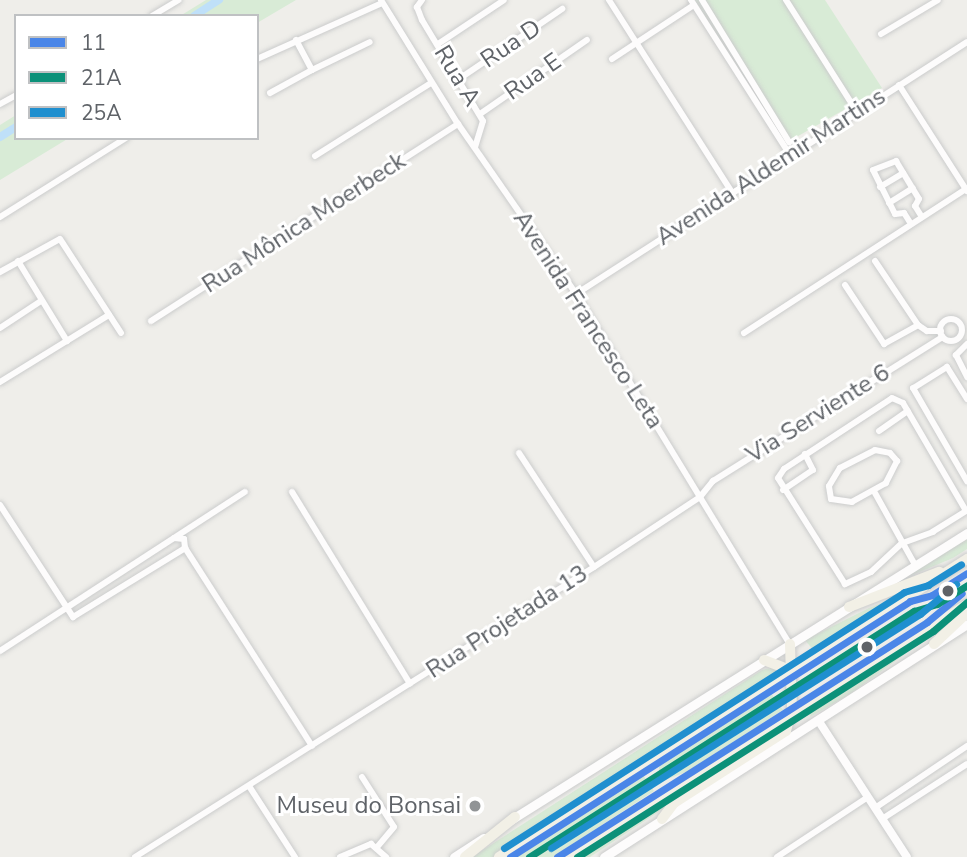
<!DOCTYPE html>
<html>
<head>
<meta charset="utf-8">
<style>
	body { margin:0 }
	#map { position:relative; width:967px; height:857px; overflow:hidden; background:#efeeea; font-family:"Nunito Sans",sans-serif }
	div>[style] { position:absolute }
	.green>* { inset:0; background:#d8ebd6 }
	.canal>* { height:8px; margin:-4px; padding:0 4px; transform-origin:4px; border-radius:4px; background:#bfe0f9 }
	.roads { filter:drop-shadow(0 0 2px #cbcccc) drop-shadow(0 0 2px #cbcccc) }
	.minor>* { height:6px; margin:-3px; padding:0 3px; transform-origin:3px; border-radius:3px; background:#fdfcfc }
	.minor>.ring { margin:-3px; padding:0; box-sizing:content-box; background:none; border:6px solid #fdfcfc; border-radius:50% }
	.tertiary>* { height:8px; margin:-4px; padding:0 4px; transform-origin:4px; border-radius:4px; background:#fdfcfc }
	.secondary>* { height:9px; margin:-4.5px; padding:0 4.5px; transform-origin:4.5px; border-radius:4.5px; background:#fdfcfc }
	.trunk>* { height:10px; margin:-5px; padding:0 5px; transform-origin:5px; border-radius:5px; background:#f2f0e6 }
	.bus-1>* { height:7px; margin:-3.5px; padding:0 3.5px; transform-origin:3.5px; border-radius:3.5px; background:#4a86e8 }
	.bus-2>* { height:7px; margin:-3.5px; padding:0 3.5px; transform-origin:3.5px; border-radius:3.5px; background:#0c9179 }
	.bus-3>* { height:7px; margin:-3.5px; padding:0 3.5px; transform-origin:3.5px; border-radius:3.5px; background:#1f8fcf }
	.dots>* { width:19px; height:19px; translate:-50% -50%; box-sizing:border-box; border:4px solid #fff; border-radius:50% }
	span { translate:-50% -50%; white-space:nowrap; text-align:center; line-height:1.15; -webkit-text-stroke:6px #fff; paint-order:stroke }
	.street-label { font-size:24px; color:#5f6368 }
	.poi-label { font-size:24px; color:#5f6368 }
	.right { translate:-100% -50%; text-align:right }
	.legend { position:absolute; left:14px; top:14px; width:245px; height:126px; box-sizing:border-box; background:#fff; border:2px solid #bfc1c3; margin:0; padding:9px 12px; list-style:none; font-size:21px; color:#5f6368 }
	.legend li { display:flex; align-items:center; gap:14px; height:35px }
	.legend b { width:35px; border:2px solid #bfc1c3 }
</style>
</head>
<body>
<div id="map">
	<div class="green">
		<div style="clip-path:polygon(206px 0,296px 0,257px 23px,257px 16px,180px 16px)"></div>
		<div style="clip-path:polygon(695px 0,825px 0,882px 88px,786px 143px)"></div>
		<div style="clip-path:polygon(16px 115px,16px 138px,69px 138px,0 180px,0 125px)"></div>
		<div style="clip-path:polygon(967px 539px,967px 549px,953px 558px,900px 580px)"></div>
		<div style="clip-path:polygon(912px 591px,814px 651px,805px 640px,869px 608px)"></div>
		<div style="clip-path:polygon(953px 619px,850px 694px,810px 717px,812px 706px)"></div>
		<div style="clip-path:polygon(775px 667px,782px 672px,493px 857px,472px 857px,762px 670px)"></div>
		<div style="clip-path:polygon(771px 693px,783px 710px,686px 772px,665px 780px,659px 776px,659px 767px,675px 754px)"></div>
		<div style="clip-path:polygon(779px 727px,772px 737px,590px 857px,577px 857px)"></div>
		<div style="clip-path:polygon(643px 775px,654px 791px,553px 857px,514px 857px)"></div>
	</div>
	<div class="canal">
		<div style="left:194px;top:16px;width:30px;rotate:-33deg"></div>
		<div style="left:0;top:137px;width:19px;rotate:-32deg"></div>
	</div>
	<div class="roads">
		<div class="minor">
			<div style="left:381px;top:0;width:146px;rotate:58.2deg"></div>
			<div style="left:458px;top:124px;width:207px;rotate:55.2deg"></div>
			<div style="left:576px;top:294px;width:410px;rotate:58.6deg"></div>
			<div style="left:422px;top:0;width:9px;rotate:126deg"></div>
			<div style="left:417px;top:7px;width:14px;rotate:69deg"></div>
			<div style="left:422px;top:20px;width:118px;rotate:58.9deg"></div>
			<div style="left:483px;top:121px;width:27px;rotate:107deg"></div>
			<div style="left:609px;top:0;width:228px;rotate:57.4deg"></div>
			<div style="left:691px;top:0;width:184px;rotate:57.4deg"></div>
			<div style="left:702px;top:0;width:167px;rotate:58.5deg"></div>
			<div style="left:786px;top:0;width:133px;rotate:57.6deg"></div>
			<div style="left:152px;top:16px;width:31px;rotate:-31deg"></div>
			<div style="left:881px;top:34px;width:66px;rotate:-30.8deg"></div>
			<div style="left:296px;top:40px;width:34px;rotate:62deg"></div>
			<div style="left:312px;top:70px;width:64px;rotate:-25.8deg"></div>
			<div style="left:438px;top:44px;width:79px;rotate:-33.7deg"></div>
			<div style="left:257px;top:59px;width:137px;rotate:-24.1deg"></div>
			<div style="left:612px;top:59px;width:98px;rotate:-33.4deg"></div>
			<div style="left:459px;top:79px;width:125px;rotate:-34.2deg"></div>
			<div style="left:899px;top:85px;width:126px;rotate:57.3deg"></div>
			<div style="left:270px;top:93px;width:48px;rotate:-28.7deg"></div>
			<div style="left:0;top:104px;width:18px;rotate:-29deg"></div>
			<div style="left:480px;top:114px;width:130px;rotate:-34.7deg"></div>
			<div style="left:315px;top:156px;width:137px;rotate:-32.2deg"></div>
			<div style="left:880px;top:187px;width:27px;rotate:-31deg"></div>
			<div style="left:889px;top:203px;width:28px;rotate:-32deg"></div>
			<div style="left:0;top:217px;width:149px;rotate:-32.1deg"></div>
			<div style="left:911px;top:224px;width:13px;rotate:-122deg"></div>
			<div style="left:904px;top:213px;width:9px;rotate:174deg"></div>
			<div style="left:895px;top:214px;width:49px;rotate:-116.6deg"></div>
			<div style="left:873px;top:170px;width:25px;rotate:-21deg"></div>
			<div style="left:896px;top:161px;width:44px;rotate:58.8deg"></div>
			<div style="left:919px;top:199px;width:8px;rotate:120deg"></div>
			<div style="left:915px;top:206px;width:13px;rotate:58deg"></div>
			<div style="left:18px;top:261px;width:94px;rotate:58.5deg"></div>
			<div style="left:875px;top:261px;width:77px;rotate:56.1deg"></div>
			<div style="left:918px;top:325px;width:11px;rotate:34deg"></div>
			<div style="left:927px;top:331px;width:14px"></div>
			<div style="left:0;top:272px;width:68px;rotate:-28.8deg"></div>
			<div style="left:60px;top:239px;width:112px;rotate:57deg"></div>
			<div style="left:845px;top:285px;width:71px;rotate:56.5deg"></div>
			<div style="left:884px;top:344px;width:39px;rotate:-29deg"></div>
			<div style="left:576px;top:294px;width:465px;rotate:-32.8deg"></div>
			<div class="ring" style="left:940px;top:319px;width:16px;height:16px"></div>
			<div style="left:151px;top:321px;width:365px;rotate:-32.7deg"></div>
			<div style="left:0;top:328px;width:49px;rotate:-33.4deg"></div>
			<div style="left:744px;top:333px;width:265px;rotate:-33deg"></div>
			<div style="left:967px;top:344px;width:16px;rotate:135deg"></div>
			<div style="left:956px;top:355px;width:25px;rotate:63deg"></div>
			<div style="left:0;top:382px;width:128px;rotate:-31.6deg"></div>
			<div style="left:892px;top:398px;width:12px;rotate:24deg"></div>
			<div style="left:903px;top:403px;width:125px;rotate:59.7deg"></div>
			<div style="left:966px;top:511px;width:39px;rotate:148deg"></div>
			<div style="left:933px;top:532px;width:33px;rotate:160deg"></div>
			<div style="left:902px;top:543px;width:42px;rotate:136.9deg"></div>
			<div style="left:871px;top:572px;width:29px;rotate:155deg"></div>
			<div style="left:845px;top:584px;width:125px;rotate:-122.3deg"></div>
			<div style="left:778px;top:478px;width:11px;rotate:-56deg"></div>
			<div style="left:784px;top:469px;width:129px;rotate:-33.3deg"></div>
			<div style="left:967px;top:399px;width:38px;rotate:-122deg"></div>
			<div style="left:947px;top:367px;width:40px;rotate:148deg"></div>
			<div style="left:913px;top:388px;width:108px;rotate:59.9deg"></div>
			<div style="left:879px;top:431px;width:35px;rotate:-35deg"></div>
			<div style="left:875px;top:450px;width:15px;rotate:11deg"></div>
			<div style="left:890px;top:453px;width:11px;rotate:49deg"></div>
			<div style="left:897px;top:461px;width:25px;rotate:117deg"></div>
			<div style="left:886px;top:483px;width:39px;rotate:151deg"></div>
			<div style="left:852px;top:502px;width:21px;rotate:-172deg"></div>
			<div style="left:831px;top:499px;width:13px;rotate:-99deg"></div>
			<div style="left:829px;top:486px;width:21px;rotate:-59deg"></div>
			<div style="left:840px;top:468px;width:39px;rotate:-27deg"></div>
			<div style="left:519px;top:453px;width:136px;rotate:56.7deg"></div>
			<div style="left:783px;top:490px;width:36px;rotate:-34deg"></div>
			<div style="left:813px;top:470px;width:18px;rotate:-117deg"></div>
			<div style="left:292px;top:492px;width:225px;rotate:58.4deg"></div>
			<div style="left:875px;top:493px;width:82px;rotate:60.9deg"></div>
			<div style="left:0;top:505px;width:134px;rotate:56.9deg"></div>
			<div style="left:73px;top:617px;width:132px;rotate:-31.6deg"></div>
			<div style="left:185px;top:548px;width:9px;rotate:-96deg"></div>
			<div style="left:184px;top:539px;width:10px;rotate:-174deg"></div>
			<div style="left:185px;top:548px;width:235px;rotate:57.3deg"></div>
			<div style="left:0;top:651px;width:292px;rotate:-33deg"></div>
			<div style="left:362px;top:777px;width:59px;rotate:57.4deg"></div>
			<div style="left:394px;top:827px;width:26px;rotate:130deg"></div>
			<div style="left:249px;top:786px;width:85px;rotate:57.1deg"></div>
			<div style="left:875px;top:808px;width:111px;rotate:-34deg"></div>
			<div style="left:882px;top:819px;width:101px;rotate:-32.9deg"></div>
			<div style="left:135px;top:857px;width:543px;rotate:-32.29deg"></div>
			<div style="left:594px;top:567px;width:127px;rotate:-33.4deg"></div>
			<div style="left:700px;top:497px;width:21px;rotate:-51deg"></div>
			<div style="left:713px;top:481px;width:271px;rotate:-32.1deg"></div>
			<div style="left:340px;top:857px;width:34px;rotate:-23deg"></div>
			<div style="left:371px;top:844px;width:20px;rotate:41deg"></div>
			<div style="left:777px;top:857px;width:109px;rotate:-33.4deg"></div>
		</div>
		<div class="tertiary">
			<div style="left:818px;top:720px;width:163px;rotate:57deg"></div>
		</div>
		<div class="secondary">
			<div style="left:509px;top:821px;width:541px;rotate:-32.16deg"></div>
			<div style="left:454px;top:857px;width:35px;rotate:-33deg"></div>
			<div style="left:604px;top:857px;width:431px;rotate:-32.7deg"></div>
		</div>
		<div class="trunk">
			<div style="left:849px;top:607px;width:97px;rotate:-21.3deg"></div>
			<div style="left:934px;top:644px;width:45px;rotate:-43.2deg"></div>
			<div style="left:764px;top:660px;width:30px;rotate:21deg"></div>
			<div style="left:662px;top:819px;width:20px;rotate:-53deg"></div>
			<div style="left:674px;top:803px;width:133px;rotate:-32.7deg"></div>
			<div style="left:786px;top:731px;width:24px;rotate:-75deg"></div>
			<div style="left:792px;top:708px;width:64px;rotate:-91.8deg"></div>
			<div style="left:465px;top:857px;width:64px;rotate:-38.7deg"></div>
			<div style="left:499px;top:857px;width:555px;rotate:-32.49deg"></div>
			<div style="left:569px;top:857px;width:472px;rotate:-32.4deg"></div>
		</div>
	</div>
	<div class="bus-1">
		<div style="left:510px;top:857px;width:475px;rotate:-32.6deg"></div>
		<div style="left:910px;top:601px;width:23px;rotate:-15deg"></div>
		<div style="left:932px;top:595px;width:41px;rotate:-32.2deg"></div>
		<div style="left:557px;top:857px;width:438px;rotate:-32.4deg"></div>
		<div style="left:927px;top:622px;width:45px;rotate:-39.6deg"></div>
	</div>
	<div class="bus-2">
		<div style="left:529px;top:857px;width:457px;rotate:-32.6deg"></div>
		<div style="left:914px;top:611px;width:24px;rotate:-17deg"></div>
		<div style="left:937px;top:604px;width:36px;rotate:-32deg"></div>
		<div style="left:577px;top:857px;width:422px;rotate:-32.4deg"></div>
		<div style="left:933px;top:631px;width:45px;rotate:-40.5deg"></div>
	</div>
	<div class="bus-3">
		<div style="left:504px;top:848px;width:475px;rotate:-32.6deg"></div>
		<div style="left:904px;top:592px;width:25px;rotate:-16deg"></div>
		<div style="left:928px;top:585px;width:39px;rotate:-32deg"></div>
		<div style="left:551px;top:848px;width:437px;rotate:-32.4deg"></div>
		<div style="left:920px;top:614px;width:47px;rotate:-39.8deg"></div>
	</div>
	<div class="dots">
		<div style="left:948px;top:591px;background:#5f6368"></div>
		<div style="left:867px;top:647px;background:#5f6368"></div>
		<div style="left:475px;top:806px;background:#919496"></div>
	</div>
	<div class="street-label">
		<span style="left:511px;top:44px;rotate:-34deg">Rua D</span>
		<span style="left:457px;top:76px;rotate:59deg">Rua A</span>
		<span style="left:533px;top:77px;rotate:-35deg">Rua E</span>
		<span style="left:771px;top:167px;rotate:-33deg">Avenida Aldemir Martins</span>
		<span style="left:304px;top:223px;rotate:-33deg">Rua Mônica Moerbeck</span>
		<span style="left:588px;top:320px;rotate:57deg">Avenida Francesco Leta</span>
		<span style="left:818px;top:414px;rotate:-32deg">Via Serviente 6</span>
		<span style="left:507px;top:622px;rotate:-33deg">Rua Projetada 13</span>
	</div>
	<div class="poi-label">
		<span class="right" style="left:461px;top:806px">Museu do Bonsai</span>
	</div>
	<ul class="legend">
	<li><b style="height:9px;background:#4a86e8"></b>11</li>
	<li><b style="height:9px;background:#0c9179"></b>21A</li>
	<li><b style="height:9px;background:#1f8fcf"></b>25A</li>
	</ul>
</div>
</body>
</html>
